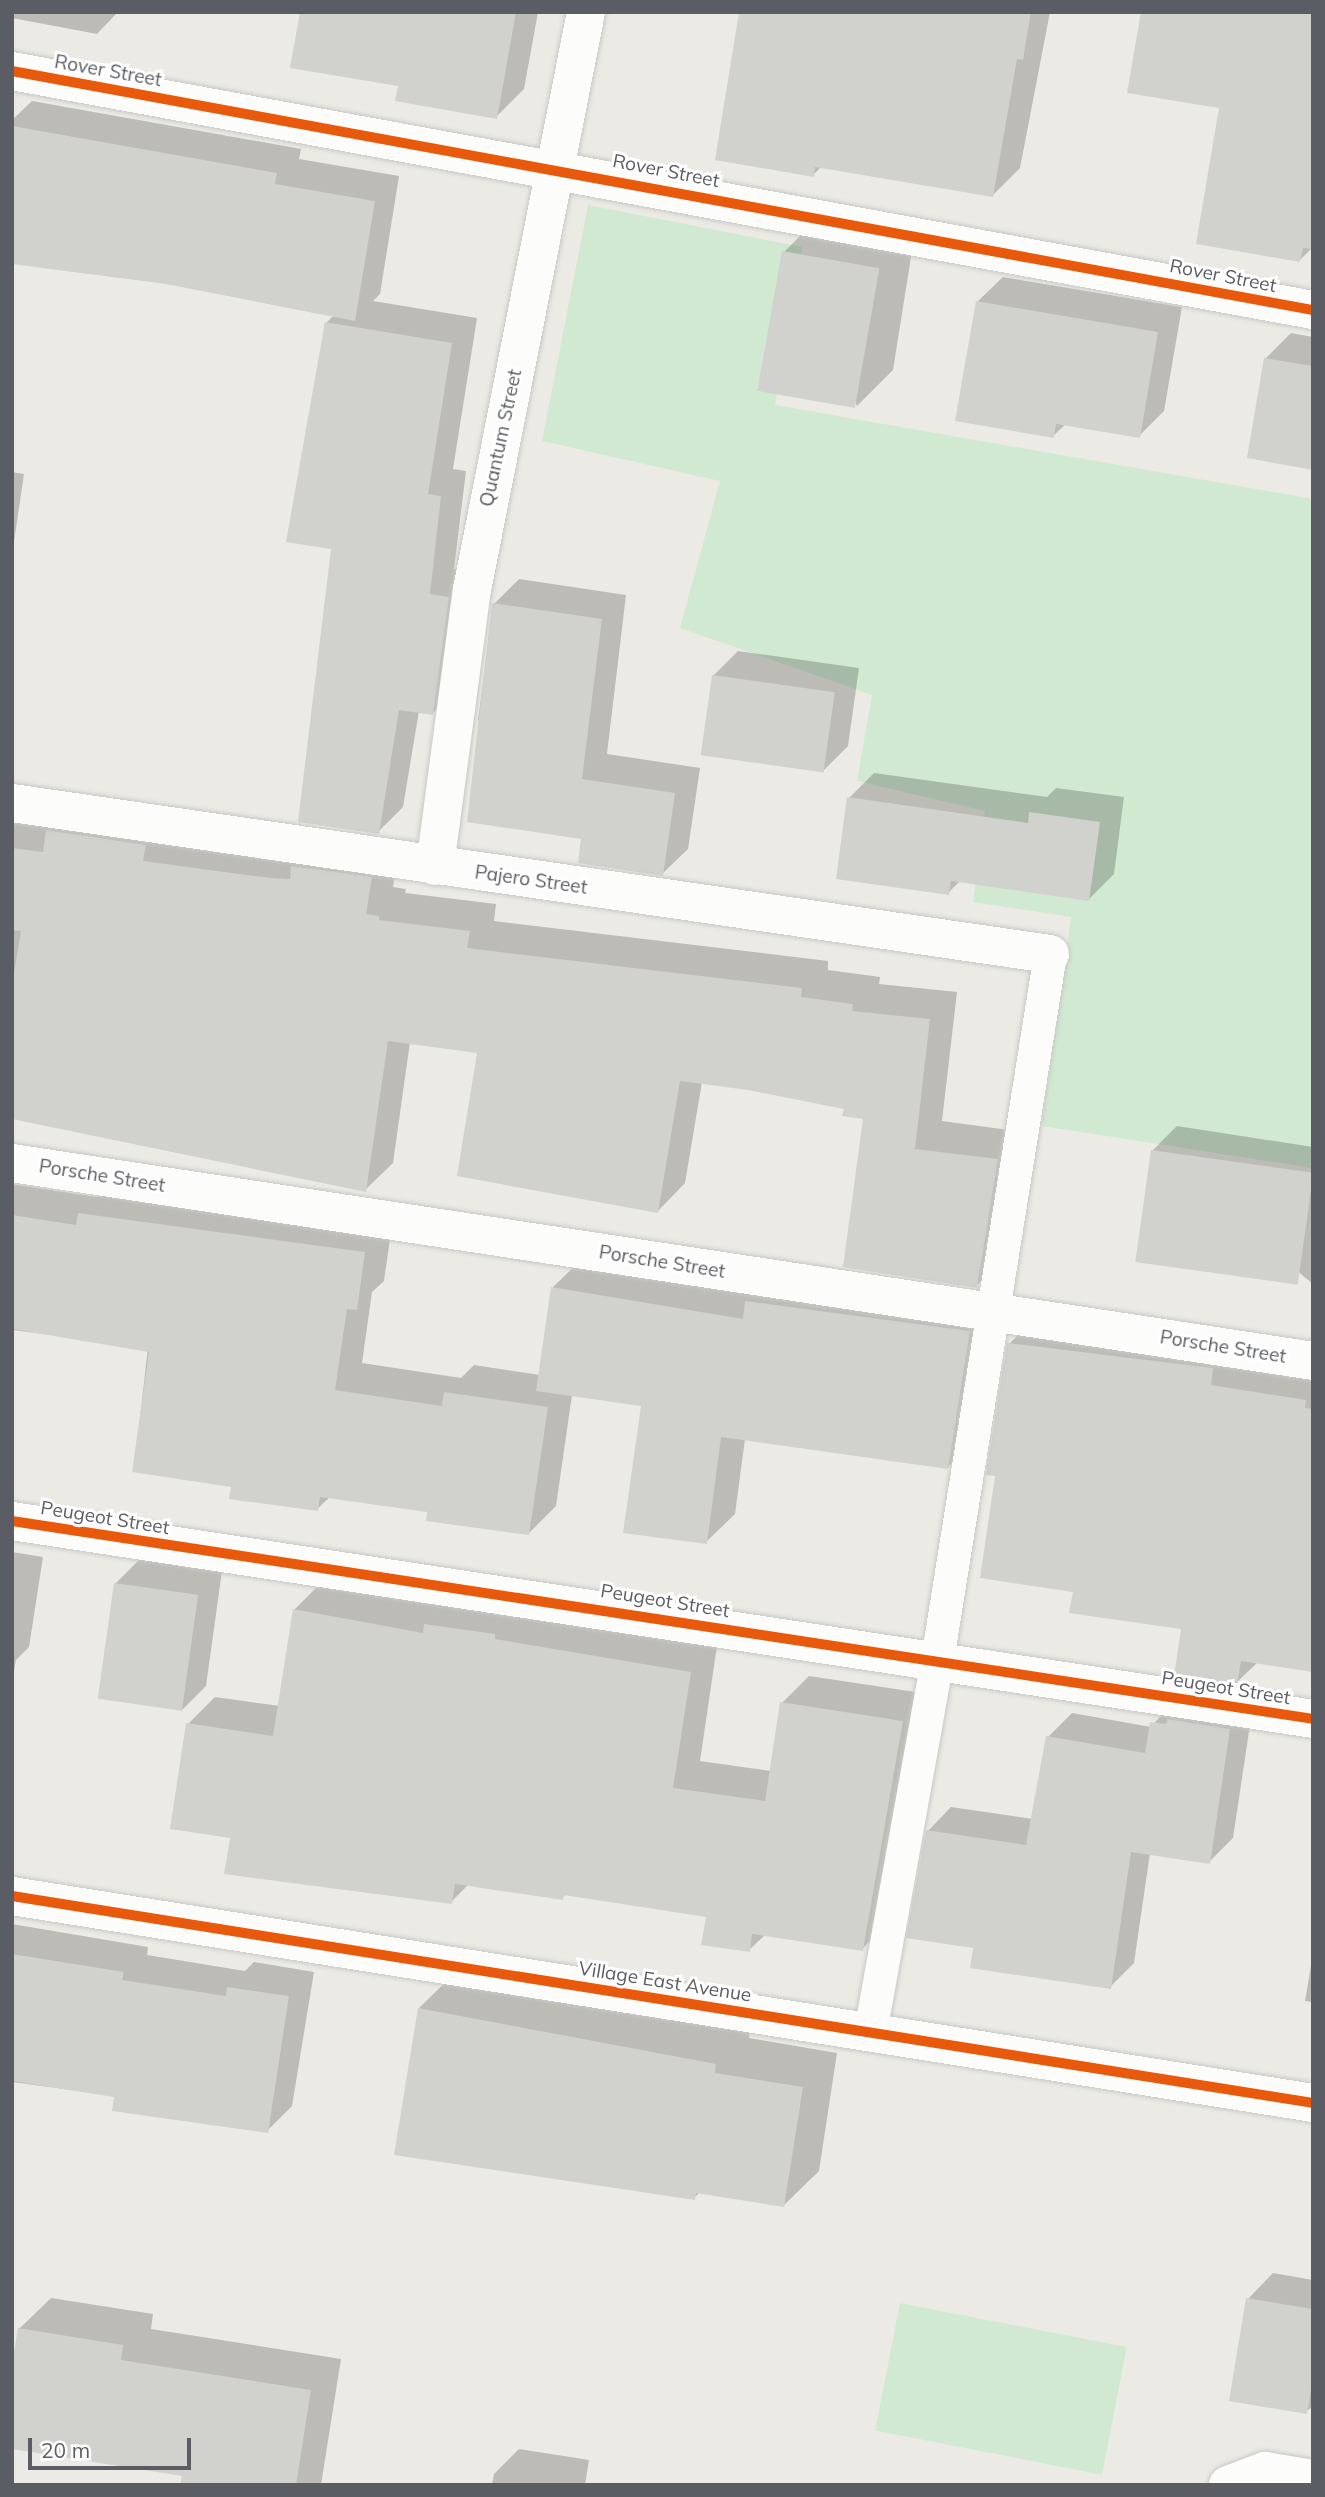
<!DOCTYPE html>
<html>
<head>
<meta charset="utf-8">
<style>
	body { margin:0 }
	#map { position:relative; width:1325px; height:2497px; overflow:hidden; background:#ebeae4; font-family:Mulish,sans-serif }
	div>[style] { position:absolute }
	.green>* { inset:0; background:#d1e9d1; transform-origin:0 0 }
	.shadow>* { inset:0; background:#0003 }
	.building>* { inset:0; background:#d1d1cd; transform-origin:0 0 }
	.roads { filter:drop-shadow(0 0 2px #c7c8c6) drop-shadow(0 0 2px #c7c8c6) }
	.lane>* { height:33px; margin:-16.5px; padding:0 16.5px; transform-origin:16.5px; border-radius:16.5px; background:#fcfcfb }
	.street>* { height:38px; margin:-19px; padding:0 19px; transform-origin:19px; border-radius:19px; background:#fcfcfb }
	.secondary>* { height:38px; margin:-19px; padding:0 19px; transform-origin:19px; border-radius:19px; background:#fcfcfb }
	.cycleway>* { height:10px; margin:-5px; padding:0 5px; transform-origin:5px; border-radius:5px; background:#e8590c }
	span { translate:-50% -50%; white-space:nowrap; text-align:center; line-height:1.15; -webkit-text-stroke:6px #fff; paint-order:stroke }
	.street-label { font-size:19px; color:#5a5d63 }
	.frame { position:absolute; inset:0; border:14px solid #5a5d63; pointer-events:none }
	.scale { position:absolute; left:28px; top:2438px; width:163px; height:32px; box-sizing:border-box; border:4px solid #5a5d63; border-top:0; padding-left:9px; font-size:21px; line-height:24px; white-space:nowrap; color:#5a5d63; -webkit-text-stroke:5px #fff; paint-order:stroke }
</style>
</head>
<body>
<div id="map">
	<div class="green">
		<div style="clip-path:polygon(588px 205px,802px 247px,775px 405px,1313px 499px,1313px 1168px,1042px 1126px,1071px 917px,973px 902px,985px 811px,857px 781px,872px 695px,680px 628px,720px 481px,542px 441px)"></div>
		<div style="left:900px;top:2303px;width:231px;height:130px;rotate:11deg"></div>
	</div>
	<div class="shadow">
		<div style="clip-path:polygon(12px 12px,118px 12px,97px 34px,12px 18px)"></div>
		<div style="clip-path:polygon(301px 12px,538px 12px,524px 89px,496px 117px)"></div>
		<div style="clip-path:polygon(732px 12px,1050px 12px,1020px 168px,993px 195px,822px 166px,813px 175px,740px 14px)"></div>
		<div style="clip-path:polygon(1313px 12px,1312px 248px,1300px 260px,1221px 107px)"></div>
		<div style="clip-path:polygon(32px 101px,301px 149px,299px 159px,399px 176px,380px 294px,373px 301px,477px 318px,453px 469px,466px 471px,454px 569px,473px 572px,458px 688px,433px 713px,419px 711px,403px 807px,378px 832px,327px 322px,334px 315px,167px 283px,12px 261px,12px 120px)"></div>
		<div style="clip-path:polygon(820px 216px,915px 232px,893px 370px,857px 406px,784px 252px)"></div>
		<div style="clip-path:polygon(1003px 277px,1182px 307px,1164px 411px,1139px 436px,1066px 424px,1053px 436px,977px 302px)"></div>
		<div style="clip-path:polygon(1291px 333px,1313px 337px,1313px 468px,1265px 359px)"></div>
		<div style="clip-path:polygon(12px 472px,24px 474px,12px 555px)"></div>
		<div style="clip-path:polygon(519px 579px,626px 595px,607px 754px,700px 768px,688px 849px,662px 874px,583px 838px,478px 720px,494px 604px)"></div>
		<div style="clip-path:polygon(738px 651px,859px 668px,848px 746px,823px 771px,713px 676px)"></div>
		<div style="clip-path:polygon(874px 773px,1047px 797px,1056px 788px,1124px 797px,1114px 874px,1089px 899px,961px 880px,948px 893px,849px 798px)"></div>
		<div style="clip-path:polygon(12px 817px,399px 850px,393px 887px,406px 889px,405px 893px,496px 904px,494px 921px,828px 961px,828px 970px,880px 977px,879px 984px,957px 992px,942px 1121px,1024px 1132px,1004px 1258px,976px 1286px,865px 1118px,845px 1108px,748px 1088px,702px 1082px,685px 1183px,658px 1211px,479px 1051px,410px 1042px,393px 1163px,365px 1190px,12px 1118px)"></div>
		<div style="clip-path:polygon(1177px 1126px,1313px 1147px,1313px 1284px,1152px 1151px)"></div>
		<div style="clip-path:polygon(12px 1184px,97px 1197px,107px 1187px,392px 1225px,384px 1281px,372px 1292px,362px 1363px,461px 1378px,474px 1365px,540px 1375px,553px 1287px,582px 1259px,998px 1303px,976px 1439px,947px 1468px,745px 1439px,735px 1514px,706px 1542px,643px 1404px,572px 1395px,556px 1506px,529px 1533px,429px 1510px,330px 1497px,317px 1509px,233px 1486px,134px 1471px,148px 1347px,12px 1330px)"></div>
		<div style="clip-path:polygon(1035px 1318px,1313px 1371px,1313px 1670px,1258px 1662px,1236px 1683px,1183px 1628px,1075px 1591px,997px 1475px,1009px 1344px)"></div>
		<div style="clip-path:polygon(12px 1552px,43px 1557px,29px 1647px,16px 1660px,12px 1682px)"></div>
		<div style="clip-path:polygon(140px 1559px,222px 1571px,206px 1686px,181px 1711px,115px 1584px)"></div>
		<div style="clip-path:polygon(322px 1582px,717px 1646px,700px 1761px,771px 1771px,782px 1703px,809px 1676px,929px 1694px,890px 1922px,862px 1949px,766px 1934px,749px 1950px,708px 1916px,567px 1893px,562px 1898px,469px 1884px,451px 1902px,232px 1837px,188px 1724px,215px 1697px,280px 1706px,295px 1609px)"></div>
		<div style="clip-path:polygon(1175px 1699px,1253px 1705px,1233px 1838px,1209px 1862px,1150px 1853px,1134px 1963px,1110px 1987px,975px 1946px,928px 1831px,951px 1807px,1033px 1819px,1048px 1737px,1072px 1713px,1151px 1727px)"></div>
		<div style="clip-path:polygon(12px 1924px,148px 1947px,147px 1955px,245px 1971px,254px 1962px,314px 1972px,292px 2106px,267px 2131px,116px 2096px,12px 2082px)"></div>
		<div style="clip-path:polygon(1313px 1954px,1313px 2002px,1305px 2001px)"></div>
		<div style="clip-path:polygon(454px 1974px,750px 2030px,749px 2038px,837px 2053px,819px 2171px,784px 2205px,700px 2192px,694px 2198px,419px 2008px)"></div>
		<div style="clip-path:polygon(1273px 2273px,1313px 2280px,1313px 2406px,1306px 2412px,1248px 2299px)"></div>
		<div style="clip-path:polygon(51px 2298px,153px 2314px,151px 2329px,341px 2359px,321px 2485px,182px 2485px,184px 2474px,19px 2329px)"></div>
		<div style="clip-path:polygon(519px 2449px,589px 2460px,585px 2485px,492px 2485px,494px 2474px)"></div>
	</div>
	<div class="building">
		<div style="clip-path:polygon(300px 12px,516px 12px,497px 119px,395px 101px,398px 86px,290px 68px)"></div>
		<div style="clip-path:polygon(739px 12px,1031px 12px,1023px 60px,1017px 59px,993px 197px,815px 167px,814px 177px,715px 160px)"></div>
		<div style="clip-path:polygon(1141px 12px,1313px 12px,1313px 249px,1303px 248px,1300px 262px,1196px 244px,1219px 108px,1127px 93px)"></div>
		<div style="clip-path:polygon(12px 126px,277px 173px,275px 184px,375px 201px,355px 321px,166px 284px,12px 264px)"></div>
		<div style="left:782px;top:251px;width:99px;height:142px;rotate:10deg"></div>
		<div style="clip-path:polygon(976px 301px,1158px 332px,1140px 438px,1056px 424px,1054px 438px,955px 421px)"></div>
		<div style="clip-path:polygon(325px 322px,452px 343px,428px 494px,441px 496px,430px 594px,449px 597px,433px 715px,399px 710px,379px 834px,298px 822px,331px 549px,286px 542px)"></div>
		<div style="clip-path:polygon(1264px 358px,1313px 366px,1313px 470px,1247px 458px)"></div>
		<div style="clip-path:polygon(492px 603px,602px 619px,582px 779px,675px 793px,663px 876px,578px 863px,581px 839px,467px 822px)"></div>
		<div style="left:712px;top:675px;width:124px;height:81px;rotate:8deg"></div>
		<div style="clip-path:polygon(847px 797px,1028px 823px,1029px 812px,1100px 822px,1089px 901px,951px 881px,949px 895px,836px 879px)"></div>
		<div style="clip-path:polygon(46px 830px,146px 845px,143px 861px,270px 878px,290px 879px,291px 866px,372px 877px,366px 914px,379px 916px,379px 920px,470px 931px,467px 948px,802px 988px,801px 997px,853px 1004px,852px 1011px,930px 1019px,915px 1149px,998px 1159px,977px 1288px,843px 1267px,863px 1119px,842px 1116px,844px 1109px,748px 1090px,680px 1081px,658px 1213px,457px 1176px,477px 1053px,388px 1041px,366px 1192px,12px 1119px,12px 985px,21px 931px,12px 930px,12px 848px,43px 852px)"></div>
		<div style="left:1151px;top:1150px;width:164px;height:113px;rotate:8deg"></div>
		<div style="clip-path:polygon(78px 1213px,365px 1252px,357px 1310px,347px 1309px,335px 1390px,442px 1406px,444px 1392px,548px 1407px,529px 1535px,426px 1521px,427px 1512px,320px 1497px,318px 1511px,229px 1499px,231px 1487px,132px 1472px,149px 1352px,12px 1329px,12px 1215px,76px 1225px)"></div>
		<div style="clip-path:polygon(551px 1287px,743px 1319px,745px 1301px,970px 1331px,948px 1469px,721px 1437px,707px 1544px,623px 1533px,641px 1406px,536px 1391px)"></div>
		<div style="clip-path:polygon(1007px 1343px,1213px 1368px,1211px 1385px,1306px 1400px,1305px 1408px,1313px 1409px,1313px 1672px,1241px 1661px,1237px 1685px,1174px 1676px,1181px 1629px,1069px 1613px,1073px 1592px,980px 1578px,995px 1476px,986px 1475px)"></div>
		<div style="left:114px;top:1583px;width:85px;height:117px;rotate:8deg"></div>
		<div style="clip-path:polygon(293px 1609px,423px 1633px,424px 1624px,495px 1634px,495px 1639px,691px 1672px,673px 1788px,765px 1801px,780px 1702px,903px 1721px,863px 1951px,752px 1934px,750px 1952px,701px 1945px,706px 1917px,564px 1895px,563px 1900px,455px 1884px,452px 1904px,224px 1874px,230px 1838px,170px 1829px,186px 1723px,273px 1736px)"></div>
		<div style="clip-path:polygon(1167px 1719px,1230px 1729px,1210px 1864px,1131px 1852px,1111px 1989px,970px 1968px,973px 1948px,906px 1938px,926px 1830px,1026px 1845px,1046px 1736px,1145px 1753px,1150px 1722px,1166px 1724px)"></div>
		<div style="clip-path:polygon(12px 1954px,124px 1972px,122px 1980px,226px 1996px,227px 1987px,289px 1996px,268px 2133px,112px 2111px,114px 2097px,12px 2081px)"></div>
		<div style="clip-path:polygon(418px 2008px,716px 2064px,715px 2073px,803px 2087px,784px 2207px,696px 2193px,695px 2200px,394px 2155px)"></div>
		<div style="clip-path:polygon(1246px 2298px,1313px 2309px,1313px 2377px,1307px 2414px,1229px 2401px)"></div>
		<div style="clip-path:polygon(18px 2328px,123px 2345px,121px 2360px,311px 2390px,296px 2485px,180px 2485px,182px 2476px,12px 2449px,12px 2363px)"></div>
	</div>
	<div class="roads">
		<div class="lane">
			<div style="left:870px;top:2032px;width:378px;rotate:-79.8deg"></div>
			<div style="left:937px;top:1660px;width:715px;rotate:-80.91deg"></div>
		</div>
		<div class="street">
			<div style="left:12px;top:71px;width:1323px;rotate:10.41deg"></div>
			<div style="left:12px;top:803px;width:1049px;rotate:8.28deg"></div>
			<div style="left:435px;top:866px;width:278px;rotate:-82.4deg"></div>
			<div style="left:472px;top:590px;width:589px;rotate:-78.84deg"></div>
			<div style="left:12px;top:1163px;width:1316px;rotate:8.65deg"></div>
			<div style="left:12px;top:1521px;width:1316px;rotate:8.65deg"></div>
			<div style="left:1228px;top:2485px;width:40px;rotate:-21deg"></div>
			<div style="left:1265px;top:2471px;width:49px;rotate:9.5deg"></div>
		</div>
		<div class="secondary">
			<div style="left:12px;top:1896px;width:1317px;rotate:9.04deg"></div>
		</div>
	</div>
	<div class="cycleway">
		<div style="left:12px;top:71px;width:1323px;rotate:10.41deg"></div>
		<div style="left:12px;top:1521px;width:1316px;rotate:8.65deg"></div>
		<div style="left:12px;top:1896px;width:1317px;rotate:9.04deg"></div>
	</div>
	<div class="street-label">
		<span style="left:108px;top:71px;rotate:10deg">Rover Street</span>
		<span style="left:666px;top:171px;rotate:11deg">Rover Street</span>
		<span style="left:1223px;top:276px;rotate:11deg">Rover Street</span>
		<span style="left:501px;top:438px;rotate:-78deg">Quantum Street</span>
		<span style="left:531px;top:880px;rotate:8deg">Pajero Street</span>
		<span style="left:102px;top:1176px;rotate:9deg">Porsche Street</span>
		<span style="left:662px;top:1262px;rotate:9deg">Porsche Street</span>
		<span style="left:1223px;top:1347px;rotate:9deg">Porsche Street</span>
		<span style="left:105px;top:1518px;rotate:9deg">Peugeot Street</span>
		<span style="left:665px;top:1601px;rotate:9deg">Peugeot Street</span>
		<span style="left:1226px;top:1688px;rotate:9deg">Peugeot Street</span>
		<span style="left:665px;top:1982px;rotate:9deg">Village East Avenue</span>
	</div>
	<div class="frame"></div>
	<div class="scale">20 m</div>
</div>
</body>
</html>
